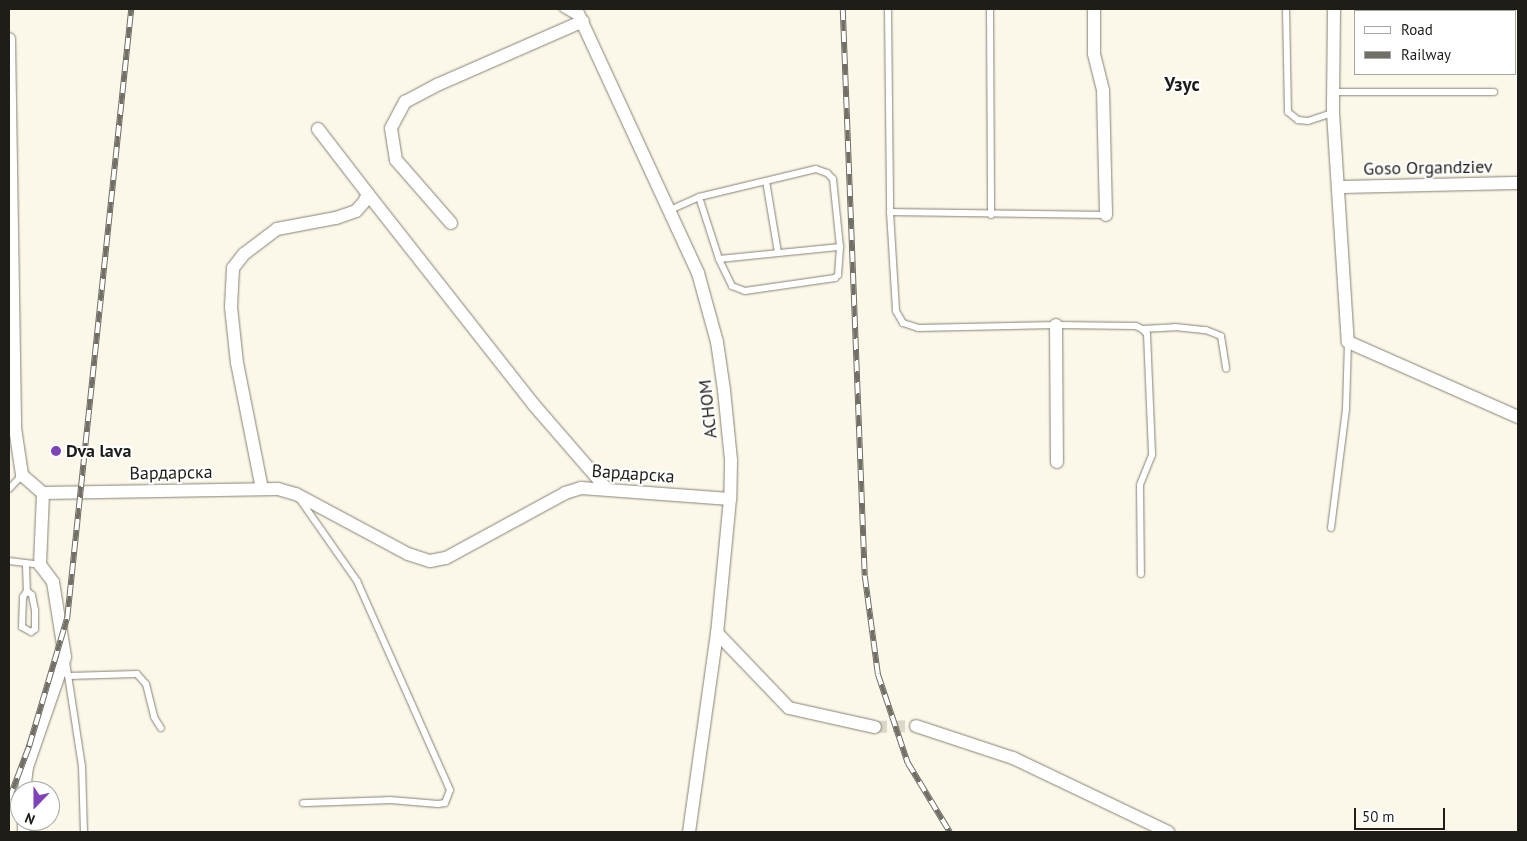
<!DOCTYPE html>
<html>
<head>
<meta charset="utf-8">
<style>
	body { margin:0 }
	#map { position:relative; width:1527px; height:841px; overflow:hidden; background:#fcf8e9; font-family:"PT Sans",sans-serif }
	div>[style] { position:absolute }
	.minor-tunnel>* { height:12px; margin-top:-6px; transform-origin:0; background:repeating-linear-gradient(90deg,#dbd7ca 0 12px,transparent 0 18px) }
	.roads { filter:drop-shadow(0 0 1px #858174) drop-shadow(0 0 1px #858174) }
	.service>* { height:6px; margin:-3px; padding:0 3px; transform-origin:3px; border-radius:3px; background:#fff }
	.minor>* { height:12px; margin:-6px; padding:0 6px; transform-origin:6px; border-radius:6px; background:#fff }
	.rail>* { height:5.5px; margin-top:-2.75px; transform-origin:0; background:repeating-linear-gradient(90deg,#fff 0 11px,#716f66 0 22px); box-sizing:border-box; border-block:1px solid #716f66 }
	.dots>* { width:14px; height:14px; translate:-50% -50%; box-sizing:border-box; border:2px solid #fff; border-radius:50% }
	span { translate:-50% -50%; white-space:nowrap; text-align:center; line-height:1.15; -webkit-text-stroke:4px #fff; paint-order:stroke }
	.street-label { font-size:18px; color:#1f1d18 }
	.poi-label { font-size:18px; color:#1f1d18; font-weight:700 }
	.left { translate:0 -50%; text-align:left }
	.neighbourhood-label { font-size:19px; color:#1f1d18; font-weight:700 }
	.frame { position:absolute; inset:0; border:10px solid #1f1d18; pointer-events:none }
	.legend { position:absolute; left:1354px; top:10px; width:162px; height:65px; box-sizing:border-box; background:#fff; border:1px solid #a5a5a3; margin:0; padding:6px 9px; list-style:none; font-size:15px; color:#1f1d18 }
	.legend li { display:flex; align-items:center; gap:10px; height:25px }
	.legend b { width:25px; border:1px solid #a5a5a3 }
	.north { position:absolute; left:10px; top:781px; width:50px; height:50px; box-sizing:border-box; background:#fff; border:1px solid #a5a5a3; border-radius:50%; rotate:202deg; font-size:14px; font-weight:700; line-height:20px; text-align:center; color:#1f1d18 }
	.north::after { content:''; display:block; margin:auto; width:18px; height:22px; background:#7e43b9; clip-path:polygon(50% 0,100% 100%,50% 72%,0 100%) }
	.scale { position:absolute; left:1354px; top:808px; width:91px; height:22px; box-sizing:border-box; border:2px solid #1f1d18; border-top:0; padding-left:6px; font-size:15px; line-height:18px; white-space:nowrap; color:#1f1d18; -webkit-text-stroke:4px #fff; paint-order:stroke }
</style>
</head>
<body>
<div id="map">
	<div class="minor-tunnel">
		<div style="left:875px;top:727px;width:41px;rotate:-1.4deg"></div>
	</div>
	<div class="roads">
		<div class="service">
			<div style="left:563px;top:9px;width:16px;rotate:30deg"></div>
			<div style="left:888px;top:9px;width:203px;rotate:89.4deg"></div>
			<div style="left:890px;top:212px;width:99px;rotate:86.5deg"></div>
			<div style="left:896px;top:311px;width:14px;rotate:60deg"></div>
			<div style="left:903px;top:323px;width:16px;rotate:18deg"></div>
			<div style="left:918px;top:328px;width:138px;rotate:-1.2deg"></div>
			<div style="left:1056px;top:325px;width:80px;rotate:0.7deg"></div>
			<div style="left:1136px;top:326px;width:7px;rotate:27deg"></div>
			<div style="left:1142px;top:329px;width:7px;rotate:45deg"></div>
			<div style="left:1147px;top:334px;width:121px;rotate:87.6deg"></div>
			<div style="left:1152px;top:455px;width:32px;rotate:112deg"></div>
			<div style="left:1140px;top:485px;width:89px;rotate:89.4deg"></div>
			<div style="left:990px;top:9px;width:206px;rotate:89.7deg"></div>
			<div style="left:1286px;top:9px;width:103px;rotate:88.9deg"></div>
			<div style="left:1288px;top:112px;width:13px;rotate:39deg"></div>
			<div style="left:1298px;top:120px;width:10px;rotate:6deg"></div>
			<div style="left:1308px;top:121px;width:26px;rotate:-18deg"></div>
			<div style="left:1333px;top:92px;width:161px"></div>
			<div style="left:766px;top:181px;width:73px;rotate:80.5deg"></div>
			<div style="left:670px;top:210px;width:32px;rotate:-24deg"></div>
			<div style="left:699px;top:197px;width:120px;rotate:-13.5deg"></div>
			<div style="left:816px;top:169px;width:12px;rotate:20deg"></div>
			<div style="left:827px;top:173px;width:8px;rotate:45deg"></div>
			<div style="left:833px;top:179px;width:68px;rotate:84.1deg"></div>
			<div style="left:840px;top:247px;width:28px;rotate:94deg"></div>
			<div style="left:838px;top:275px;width:4px;rotate:135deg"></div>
			<div style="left:835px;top:278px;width:91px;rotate:171.8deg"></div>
			<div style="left:745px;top:291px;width:14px;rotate:-159deg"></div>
			<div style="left:732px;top:286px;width:30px;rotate:-116deg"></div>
			<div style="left:719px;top:259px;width:65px;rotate:-107.9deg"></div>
			<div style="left:890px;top:212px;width:216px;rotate:0.8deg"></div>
			<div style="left:719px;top:259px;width:122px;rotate:-5.7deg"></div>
			<div style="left:1142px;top:329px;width:33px;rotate:-3deg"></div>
			<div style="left:1175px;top:327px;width:31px;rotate:6deg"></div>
			<div style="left:1206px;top:330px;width:16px;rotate:22deg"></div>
			<div style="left:1221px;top:336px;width:33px;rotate:81deg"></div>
			<div style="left:9px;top:489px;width:19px;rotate:-47deg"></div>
			<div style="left:301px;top:501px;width:98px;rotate:55deg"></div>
			<div style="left:357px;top:581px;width:229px;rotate:66deg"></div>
			<div style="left:450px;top:790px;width:14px;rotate:111deg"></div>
			<div style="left:445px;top:803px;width:7px;rotate:172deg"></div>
			<div style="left:438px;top:804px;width:48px;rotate:-175.2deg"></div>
			<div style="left:390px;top:800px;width:87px;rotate:178deg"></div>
			<div style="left:1331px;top:528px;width:120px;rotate:-82.8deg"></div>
			<div style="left:1346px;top:409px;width:66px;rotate:-88.3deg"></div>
			<div style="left:9px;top:561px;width:31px;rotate:7deg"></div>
			<div style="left:26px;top:565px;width:26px;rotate:88deg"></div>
			<div style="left:27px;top:591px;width:6px;rotate:39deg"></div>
			<div style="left:32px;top:595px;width:15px;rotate:79deg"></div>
			<div style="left:35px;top:610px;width:19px;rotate:90deg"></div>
			<div style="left:35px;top:629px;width:5px;rotate:143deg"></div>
			<div style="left:31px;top:632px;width:10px;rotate:-151deg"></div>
			<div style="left:22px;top:627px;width:30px;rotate:-88deg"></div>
			<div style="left:23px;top:597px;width:7px;rotate:-56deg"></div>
			<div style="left:66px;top:662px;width:105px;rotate:81.3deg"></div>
			<div style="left:82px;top:766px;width:66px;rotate:88.3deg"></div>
			<div style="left:68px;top:676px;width:69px;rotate:-1.7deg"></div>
			<div style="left:137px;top:674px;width:13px;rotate:48deg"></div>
			<div style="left:146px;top:684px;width:34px;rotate:76deg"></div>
			<div style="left:154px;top:717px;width:13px;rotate:58deg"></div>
		</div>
		<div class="minor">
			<div style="left:576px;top:9px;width:291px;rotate:65.2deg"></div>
			<div style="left:698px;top:273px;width:72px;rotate:74.6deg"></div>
			<div style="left:717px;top:342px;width:49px;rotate:81.7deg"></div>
			<div style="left:724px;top:390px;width:70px;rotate:84.3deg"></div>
			<div style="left:731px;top:460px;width:39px;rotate:91deg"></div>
			<div style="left:730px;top:499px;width:135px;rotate:95.5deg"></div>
			<div style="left:717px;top:633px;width:201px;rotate:98deg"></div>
			<div style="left:1094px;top:9px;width:45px;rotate:90deg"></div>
			<div style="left:1094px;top:54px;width:38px;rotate:76deg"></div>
			<div style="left:1103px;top:91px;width:124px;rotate:88.6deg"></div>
			<div style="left:1334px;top:9px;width:104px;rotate:90.6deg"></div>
			<div style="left:1333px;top:113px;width:229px;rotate:86.3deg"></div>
			<div style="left:1348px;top:342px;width:186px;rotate:23.8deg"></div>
			<div style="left:9px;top:39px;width:389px;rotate:89.1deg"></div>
			<div style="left:15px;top:428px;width:48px;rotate:81.5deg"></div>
			<div style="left:22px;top:475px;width:28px;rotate:41deg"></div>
			<div style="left:43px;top:493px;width:235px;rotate:-1deg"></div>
			<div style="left:278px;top:489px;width:19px;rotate:16deg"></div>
			<div style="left:296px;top:494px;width:127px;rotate:28.2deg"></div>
			<div style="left:408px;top:554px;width:23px;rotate:18deg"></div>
			<div style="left:430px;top:561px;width:16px;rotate:-11deg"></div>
			<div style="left:446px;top:558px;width:136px;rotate:-28.6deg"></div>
			<div style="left:565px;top:493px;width:17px;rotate:-17deg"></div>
			<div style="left:581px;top:488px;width:149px;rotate:4.2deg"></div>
			<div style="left:1338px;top:187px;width:180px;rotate:-1.3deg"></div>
			<div style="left:368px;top:194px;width:268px;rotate:51.8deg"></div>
			<div style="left:534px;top:405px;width:110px;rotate:49.1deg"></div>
			<div style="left:451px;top:223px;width:84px;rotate:-131.1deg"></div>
			<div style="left:396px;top:160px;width:32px;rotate:-99deg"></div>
			<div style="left:391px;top:128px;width:30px;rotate:-62deg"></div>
			<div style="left:405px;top:102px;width:38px;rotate:-28deg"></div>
			<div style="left:439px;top:84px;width:157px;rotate:-23.6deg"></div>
			<div style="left:1056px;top:325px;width:137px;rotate:89.6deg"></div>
			<div style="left:262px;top:489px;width:128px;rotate:-101.2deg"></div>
			<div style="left:237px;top:363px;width:56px;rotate:-96.1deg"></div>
			<div style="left:231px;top:307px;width:39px;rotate:-87deg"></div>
			<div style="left:233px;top:268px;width:18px;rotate:-52deg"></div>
			<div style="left:244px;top:254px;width:41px;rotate:-37.1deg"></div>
			<div style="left:277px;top:229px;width:60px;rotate:-10.6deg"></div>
			<div style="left:336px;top:218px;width:21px;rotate:-19deg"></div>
			<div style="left:356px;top:211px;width:12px;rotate:-48deg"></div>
			<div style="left:364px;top:202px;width:9px;rotate:-63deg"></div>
			<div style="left:368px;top:194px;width:82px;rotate:-127.6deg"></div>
			<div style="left:717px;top:633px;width:104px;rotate:46.2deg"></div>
			<div style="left:789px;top:708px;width:88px;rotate:12.5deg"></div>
			<div style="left:916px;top:726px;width:102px;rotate:18.3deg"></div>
			<div style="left:1013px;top:758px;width:172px;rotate:25.5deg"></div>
			<div style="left:24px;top:791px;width:24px;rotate:-83deg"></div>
			<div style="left:27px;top:767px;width:116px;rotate:-70.9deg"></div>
			<div style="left:65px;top:657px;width:76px;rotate:-99.1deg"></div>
			<div style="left:53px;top:582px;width:21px;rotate:-127deg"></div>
			<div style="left:40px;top:565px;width:72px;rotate:-87.6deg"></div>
			<div style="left:24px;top:821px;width:11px;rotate:90deg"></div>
		</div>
	</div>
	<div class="rail">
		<div style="left:843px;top:9px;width:567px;rotate:87.78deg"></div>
		<div style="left:865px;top:576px;width:99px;rotate:82.4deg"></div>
		<div style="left:878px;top:674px;width:94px;rotate:71.4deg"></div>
		<div style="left:908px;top:763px;width:81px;rotate:58.7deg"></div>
		<div style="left:9px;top:799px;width:57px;rotate:-69.3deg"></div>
		<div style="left:29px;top:746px;width:134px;rotate:-73.5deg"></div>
		<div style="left:67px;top:618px;width:612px;rotate:-84deg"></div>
	</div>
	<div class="dots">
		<div style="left:56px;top:451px;background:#7e43b9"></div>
	</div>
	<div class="street-label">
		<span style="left:1428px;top:168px;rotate:-1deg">Goso Organdziev</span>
		<span style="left:708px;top:409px;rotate:-96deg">АСНОМ</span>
		<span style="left:171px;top:473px;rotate:-1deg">Вардарска</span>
		<span style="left:633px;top:474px;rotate:4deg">Вардарска</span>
	</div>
	<div class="poi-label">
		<span class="left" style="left:66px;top:451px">Dva lava</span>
	</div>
	<div class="neighbourhood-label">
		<span style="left:1182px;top:85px">Узус</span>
	</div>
	<div class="frame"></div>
	<ul class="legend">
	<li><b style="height:6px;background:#fff"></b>Road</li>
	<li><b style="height:6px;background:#716f66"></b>Railway</li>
	</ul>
	<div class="north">N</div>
	<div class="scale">50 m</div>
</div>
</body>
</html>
